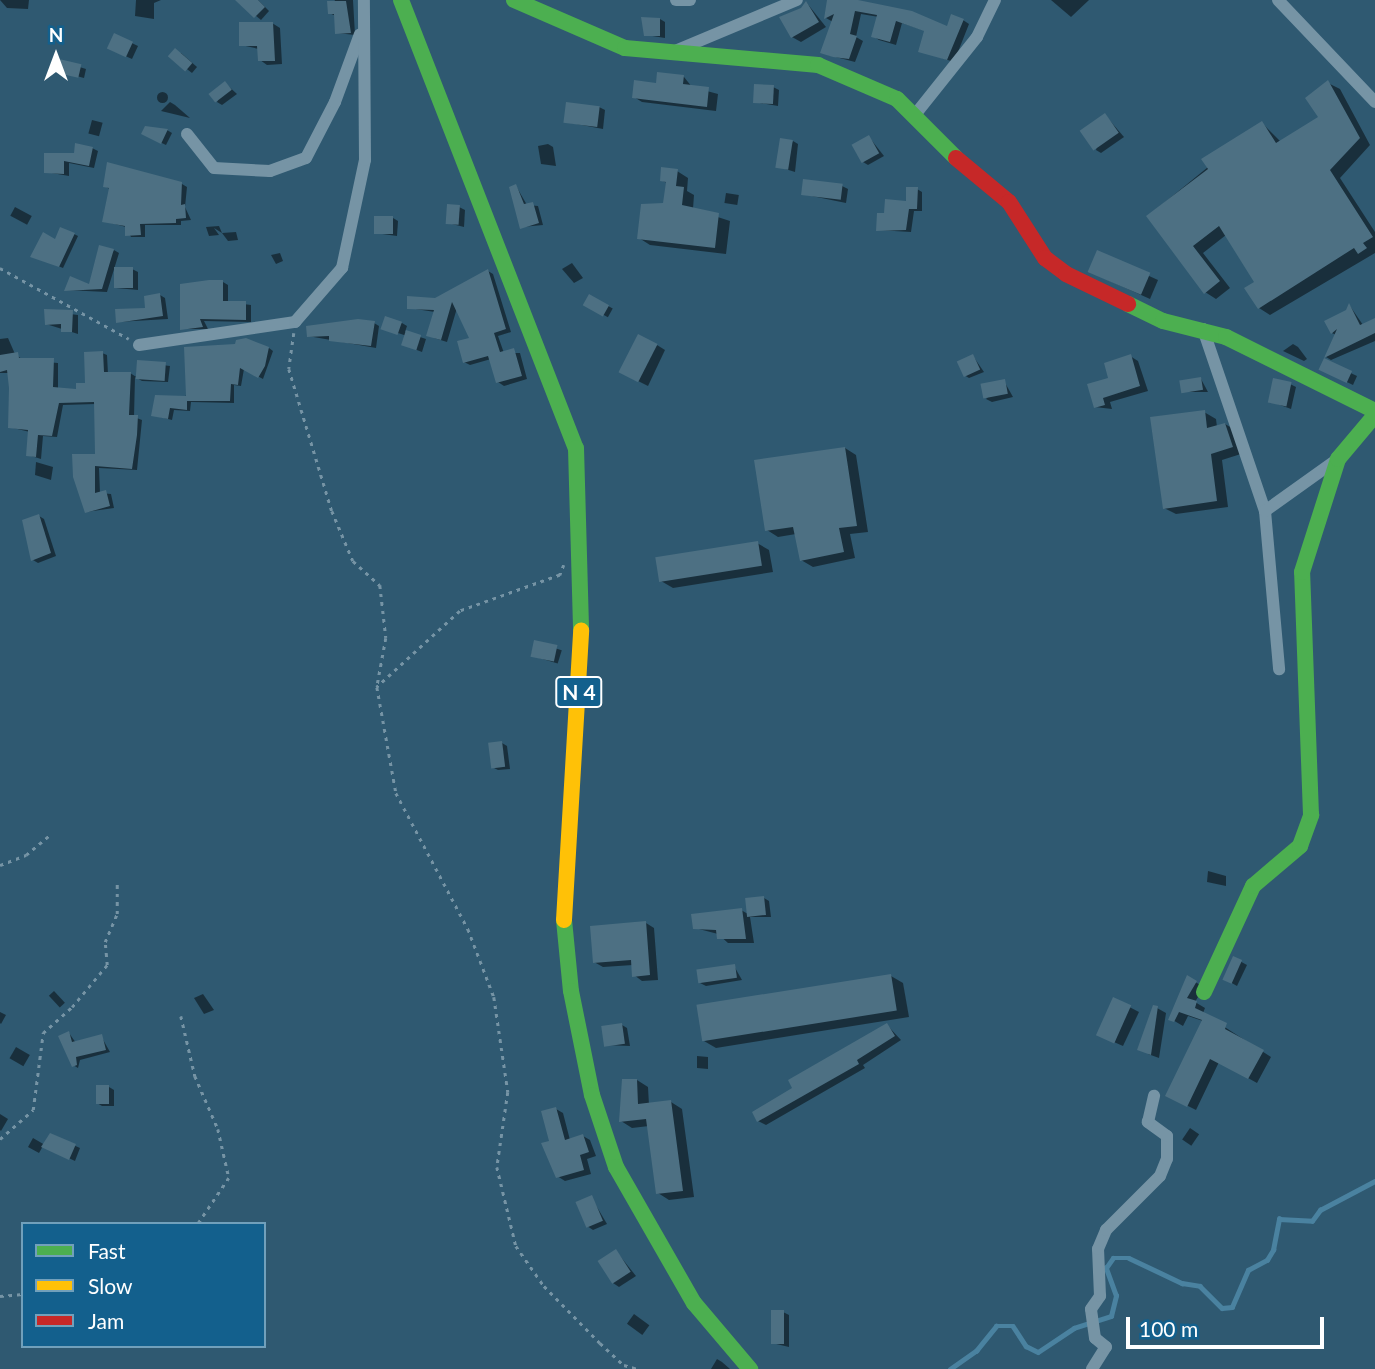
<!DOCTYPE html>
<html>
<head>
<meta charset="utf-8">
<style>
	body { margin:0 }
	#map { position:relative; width:1375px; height:1369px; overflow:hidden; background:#2f5971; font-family:Lato,sans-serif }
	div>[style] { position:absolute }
	.shadow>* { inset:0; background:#0007; transform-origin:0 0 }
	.round { border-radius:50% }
	.stream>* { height:4.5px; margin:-2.25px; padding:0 2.25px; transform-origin:2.25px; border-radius:2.25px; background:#4a82a0 }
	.building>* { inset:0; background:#4d7083; transform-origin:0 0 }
	.path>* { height:2.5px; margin-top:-1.25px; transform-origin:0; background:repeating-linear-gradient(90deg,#7694a5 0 3.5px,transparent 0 8.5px) }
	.street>* { height:12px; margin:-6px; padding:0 6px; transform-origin:6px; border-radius:6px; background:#7694a5 }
	.fast>* { height:16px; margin:-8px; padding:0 8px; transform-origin:8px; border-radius:8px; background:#4caf50 }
	.slow>* { height:16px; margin:-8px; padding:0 8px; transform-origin:8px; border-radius:8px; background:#ffc107 }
	.jam>* { height:16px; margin:-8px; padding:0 8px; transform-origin:8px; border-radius:8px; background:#c62828 }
	span { translate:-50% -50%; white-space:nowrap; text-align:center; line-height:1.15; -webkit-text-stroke:6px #13608d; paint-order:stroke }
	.shield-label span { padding:2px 5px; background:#13608d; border:2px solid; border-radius:5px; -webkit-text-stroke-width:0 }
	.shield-label { font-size:21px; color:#fff; font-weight:700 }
	.legend { position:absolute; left:21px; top:1222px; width:245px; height:126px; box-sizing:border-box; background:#13608d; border:2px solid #71a0bb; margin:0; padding:9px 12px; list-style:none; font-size:21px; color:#fff }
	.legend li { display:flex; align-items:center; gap:14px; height:35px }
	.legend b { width:35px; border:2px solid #71a0bb }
	.north { position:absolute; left:21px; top:21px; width:70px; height:70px; -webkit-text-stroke:5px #13608d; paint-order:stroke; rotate:0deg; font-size:19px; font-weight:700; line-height:28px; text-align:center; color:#fff }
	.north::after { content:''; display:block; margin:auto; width:24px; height:32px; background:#fff; clip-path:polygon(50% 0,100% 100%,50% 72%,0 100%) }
	.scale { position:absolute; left:1126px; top:1317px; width:198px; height:32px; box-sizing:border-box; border:4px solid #fff; border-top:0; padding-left:9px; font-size:21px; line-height:24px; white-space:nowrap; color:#fff; -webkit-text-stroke:5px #13608d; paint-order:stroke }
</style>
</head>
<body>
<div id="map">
	<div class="shadow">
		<div style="clip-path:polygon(0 0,29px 0,28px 9px,7px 8px)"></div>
		<div style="clip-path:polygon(136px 0,161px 0,154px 3px,154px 19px,135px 16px)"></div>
		<div style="clip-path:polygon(237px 0,258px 0,269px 11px,261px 20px)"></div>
		<div style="clip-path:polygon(335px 0,353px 0,355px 35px,337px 33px,336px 16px,329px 13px)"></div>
		<div style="clip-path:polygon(829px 0,948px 28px,963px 20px,969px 24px,954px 62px,920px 51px,926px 31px,902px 23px,896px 45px,879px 40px,873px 36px,879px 17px,861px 14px,856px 37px,863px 41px,855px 62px,828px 55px,833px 22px,826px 18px)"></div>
		<div style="clip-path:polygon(1051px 0,1089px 0,1071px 17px)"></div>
		<div style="clip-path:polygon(806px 2px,826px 27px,801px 42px,792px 37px)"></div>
		<div style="clip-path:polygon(660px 19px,665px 22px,665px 38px,646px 35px)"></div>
		<div style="clip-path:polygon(272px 23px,280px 28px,282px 64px,267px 65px,260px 60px,259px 49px,241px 45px)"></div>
		<div style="clip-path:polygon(115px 35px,138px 46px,132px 59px,114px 51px)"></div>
		<div style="clip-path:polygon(181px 53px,197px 67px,192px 73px,170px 56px)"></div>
		<div style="clip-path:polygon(60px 61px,86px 69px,84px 78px,61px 72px)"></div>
		<div style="clip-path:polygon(659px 74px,684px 77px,692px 87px,718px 94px,716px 111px,642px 102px,634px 97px,657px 85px)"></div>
		<div style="clip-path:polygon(225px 83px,237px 94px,222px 105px,217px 102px)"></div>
		<div style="clip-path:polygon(1328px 83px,1340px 89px,1370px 145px,1340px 178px,1375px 232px,1375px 253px,1270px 315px,1259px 308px,1257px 283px,1226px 235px,1203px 253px,1230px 288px,1216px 299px,1205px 292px,1148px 216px,1262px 123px,1281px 142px,1320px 118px)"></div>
		<div style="clip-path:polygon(773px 87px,779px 90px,778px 106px,754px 102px)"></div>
		<div class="round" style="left:156.5px;top:91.5px;width:11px;height:11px"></div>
		<div style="clip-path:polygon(170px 102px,175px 105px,190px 118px,161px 111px)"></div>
		<div style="clip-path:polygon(599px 107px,605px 110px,603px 129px,566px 122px)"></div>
		<div style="clip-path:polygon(1105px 115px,1124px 137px,1101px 153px,1096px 150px)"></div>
		<div style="left:92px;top:120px;width:11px;height:14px;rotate:15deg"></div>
		<div style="clip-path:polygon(167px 130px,172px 133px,166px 145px,149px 137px)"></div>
		<div style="clip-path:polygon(869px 137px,884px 156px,868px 165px,863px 162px)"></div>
		<div style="clip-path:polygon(793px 141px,798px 144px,795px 172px,779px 167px)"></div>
		<div style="clip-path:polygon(548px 144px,553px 147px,556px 166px,541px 164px,538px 146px)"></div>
		<div style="clip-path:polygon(92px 148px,98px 151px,94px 168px,69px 163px,69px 176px,46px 172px,46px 155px,75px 155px)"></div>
		<div style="clip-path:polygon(677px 171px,688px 178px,687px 191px,694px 195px,693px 209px,730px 221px,726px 254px,650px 245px,639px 238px,665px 204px,667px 183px,661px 180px)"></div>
		<div style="clip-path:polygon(182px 184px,187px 187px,185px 207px,191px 220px,181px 221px,181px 225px,145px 225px,145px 237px,131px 237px,126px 227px,104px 221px,111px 190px,105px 186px)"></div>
		<div style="clip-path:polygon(516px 186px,527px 205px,538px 206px,543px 225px,522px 227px)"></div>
		<div style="clip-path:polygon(842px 186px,848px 189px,846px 203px,802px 194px)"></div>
		<div style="clip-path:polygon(917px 189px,922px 192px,922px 211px,914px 211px,911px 232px,877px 230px,885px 215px,908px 203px)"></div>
		<div style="left:726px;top:193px;width:13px;height:10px;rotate:9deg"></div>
		<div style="left:15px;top:207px;width:19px;height:10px;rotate:28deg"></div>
		<div style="clip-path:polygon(459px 207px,465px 210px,464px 227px,448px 223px)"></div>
		<div style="clip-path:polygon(393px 218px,398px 221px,397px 236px,375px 233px)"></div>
		<div style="clip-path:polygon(206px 227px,219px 226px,222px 233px,214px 228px,219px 235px,209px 236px)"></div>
		<div style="clip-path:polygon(236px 232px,238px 240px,228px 241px,222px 233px)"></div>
		<div style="clip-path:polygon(74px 234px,78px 236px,63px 268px,33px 256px)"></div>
		<div style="clip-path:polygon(114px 250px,119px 253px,107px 292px,66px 290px,90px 287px)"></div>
		<div style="clip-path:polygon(280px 253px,283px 261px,276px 264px,271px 255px)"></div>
		<div style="clip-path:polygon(1098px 253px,1158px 280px,1150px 299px,1099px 276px)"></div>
		<div style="clip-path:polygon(572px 263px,583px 278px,574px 283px,562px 269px)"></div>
		<div style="clip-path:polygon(132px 269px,138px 272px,138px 290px,116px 288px)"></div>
		<div style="clip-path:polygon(488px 271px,493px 274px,511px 332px,498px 336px,504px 353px,520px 353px,527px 379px,504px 386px,498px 382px,491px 359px,470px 365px,464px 362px,471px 339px,457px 308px,447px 342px,434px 338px,435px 312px,409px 308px,435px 299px)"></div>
		<div style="clip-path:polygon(223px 282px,228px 285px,228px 302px,251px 305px,251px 322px,204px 321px,208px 329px,182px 329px)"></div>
		<div style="clip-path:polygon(160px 295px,165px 298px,168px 319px,117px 322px,147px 309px)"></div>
		<div style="left:590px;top:296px;width:26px;height:10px;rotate:29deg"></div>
		<div style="clip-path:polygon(1350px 306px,1363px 325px,1375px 320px,1375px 341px,1331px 360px,1326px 357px,1336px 335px,1332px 333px)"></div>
		<div style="clip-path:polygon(46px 311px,78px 315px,78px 334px,46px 324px)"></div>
		<div style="clip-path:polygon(374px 323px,379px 326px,376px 348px,308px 336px)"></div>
		<div style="clip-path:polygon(402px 323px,407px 326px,405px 332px,426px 339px,422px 352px,404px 345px,407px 336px,386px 329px)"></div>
		<div style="clip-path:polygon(8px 338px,15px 354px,23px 360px,58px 363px,58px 389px,78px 391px,87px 384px,102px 353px,107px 355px,108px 374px,130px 373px,138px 378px,138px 362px,170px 366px,168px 382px,142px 381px,135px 377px,134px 417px,142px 420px,137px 470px,99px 468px,100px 493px,111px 494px,114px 508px,86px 512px,75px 476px,97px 455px,96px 404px,63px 405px,57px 437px,43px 436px,41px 459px,28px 455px,30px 432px,9px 427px,9px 373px,0 373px,0 339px)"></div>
		<div style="clip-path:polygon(1293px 344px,1298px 347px,1307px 359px,1304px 361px,1283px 351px)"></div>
		<div style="clip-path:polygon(657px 345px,665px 350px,648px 386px,630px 377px)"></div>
		<div style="clip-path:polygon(269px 348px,273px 351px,263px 379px,244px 369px,241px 386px,234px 385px,234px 403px,191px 402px,190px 411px,174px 410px,172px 420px,152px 415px)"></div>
		<div style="clip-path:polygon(973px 356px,984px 372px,969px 378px,964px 375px)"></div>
		<div style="clip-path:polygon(1130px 356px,1138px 361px,1148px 391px,1110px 402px,1112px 409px,1095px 407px)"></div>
		<div style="clip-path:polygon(1325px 361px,1357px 376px,1353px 385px,1326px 372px)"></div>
		<div style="clip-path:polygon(1201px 379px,1208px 392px,1183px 392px)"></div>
		<div style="clip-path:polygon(1004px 381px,1013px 397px,992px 402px,986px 399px)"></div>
		<div style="clip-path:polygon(1290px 384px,1296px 387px,1291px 409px,1269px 401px)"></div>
		<div style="clip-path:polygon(1204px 412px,1216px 419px,1217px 427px,1225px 424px,1237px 431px,1244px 453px,1222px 460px,1228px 507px,1176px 514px,1164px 508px)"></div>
		<div style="clip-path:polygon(845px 448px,856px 455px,868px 532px,850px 534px,855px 558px,813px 567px,801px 560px,796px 534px,778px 537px,767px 530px)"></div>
		<div style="clip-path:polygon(36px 462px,53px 467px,51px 480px,35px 475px)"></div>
		<div style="clip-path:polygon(39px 516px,44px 519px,56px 556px,38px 563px,33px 560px)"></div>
		<div style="clip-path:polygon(757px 543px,769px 550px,773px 572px,673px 588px,661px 581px)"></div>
		<div style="left:535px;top:642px;width:28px;height:14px;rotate:17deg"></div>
		<div style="clip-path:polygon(502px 743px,507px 746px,510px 769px,498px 770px,492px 767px)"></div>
		<div style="clip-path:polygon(1208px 871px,1226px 876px,1226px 886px,1207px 882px)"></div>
		<div style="clip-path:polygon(764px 898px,769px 901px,771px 917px,750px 917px,754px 943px,728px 943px,718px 934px,695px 928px,741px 910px,748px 914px)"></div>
		<div style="clip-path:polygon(646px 923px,654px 928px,658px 980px,642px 981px,634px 975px,633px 965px,603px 967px,594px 962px)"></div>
		<div style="clip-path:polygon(1234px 958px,1247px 965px,1237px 986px,1230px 982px)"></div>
		<div style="clip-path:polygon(734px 966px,742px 980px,706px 986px,700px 983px)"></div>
		<div style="clip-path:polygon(891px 976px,903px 983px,909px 1017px,716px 1048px,704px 1041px)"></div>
		<div style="clip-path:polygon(1188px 978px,1204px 987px,1195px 1002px,1205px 1008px,1203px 1013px,1271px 1057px,1257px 1083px,1219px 1062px,1196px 1110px,1176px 1100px,1203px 1021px,1188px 1016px,1183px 1026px,1171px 1019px)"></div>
		<div style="left:54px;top:991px;width:16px;height:7px;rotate:47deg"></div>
		<div style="clip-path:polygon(203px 994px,214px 1010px,204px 1014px,194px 998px)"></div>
		<div style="clip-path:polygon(1114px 999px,1139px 1012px,1123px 1046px,1107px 1039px)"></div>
		<div style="clip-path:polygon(1157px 1008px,1166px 1013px,1159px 1058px,1148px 1054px)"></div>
		<div style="clip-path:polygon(0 1012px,6px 1015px,1px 1024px,0 1023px)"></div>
		<div style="clip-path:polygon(622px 1025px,627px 1028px,630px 1046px,605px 1045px)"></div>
		<div style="clip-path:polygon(887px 1025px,901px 1040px,863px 1065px,865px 1068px,766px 1125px,758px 1121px,795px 1089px)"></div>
		<div style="clip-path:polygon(69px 1033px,76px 1043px,101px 1036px,110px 1052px,80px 1060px,78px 1068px,73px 1065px)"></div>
		<div style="left:16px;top:1047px;width:16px;height:13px;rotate:30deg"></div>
		<div style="clip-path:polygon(697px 1056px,708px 1057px,708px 1069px,697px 1068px)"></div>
		<div style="clip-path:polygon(637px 1080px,648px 1087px,649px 1105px,671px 1102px,682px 1109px,694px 1197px,669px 1200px,658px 1193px,649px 1126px,632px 1128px,621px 1121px)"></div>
		<div style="clip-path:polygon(109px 1087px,114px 1090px,114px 1106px,102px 1106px,97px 1103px)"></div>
		<div style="clip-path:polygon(556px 1109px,563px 1113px,570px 1140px,583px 1136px,590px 1140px,596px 1156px,587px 1159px,591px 1174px,565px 1181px,557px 1176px,551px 1142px)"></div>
		<div style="clip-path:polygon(0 1114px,8px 1119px,1px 1131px,0 1130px)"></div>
		<div style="left:1190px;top:1128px;width:11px;height:14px;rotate:34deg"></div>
		<div style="clip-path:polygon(51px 1135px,80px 1148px,75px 1161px,43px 1146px,39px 1153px,28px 1147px,33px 1138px,45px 1145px)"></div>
		<div style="clip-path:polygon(591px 1197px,607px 1224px,593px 1230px,587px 1226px)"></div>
		<div style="clip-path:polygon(616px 1251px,636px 1276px,619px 1287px,613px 1283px)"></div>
		<div style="clip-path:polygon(783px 1312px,789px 1315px,789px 1347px,772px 1343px)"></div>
		<div style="left:634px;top:1314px;width:19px;height:12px;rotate:36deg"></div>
		<div style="clip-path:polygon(717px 1359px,722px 1362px,730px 1369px,711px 1369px)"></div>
	</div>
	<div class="stream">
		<div style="left:950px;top:1369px;width:32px;rotate:-35deg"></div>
		<div style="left:976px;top:1351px;width:32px;rotate:-51deg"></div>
		<div style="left:996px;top:1326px;width:17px"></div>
		<div style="left:1013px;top:1326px;width:24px;rotate:57deg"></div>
		<div style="left:1026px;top:1346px;width:13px;rotate:27deg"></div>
		<div style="left:1038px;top:1352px;width:43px;rotate:-33.7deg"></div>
		<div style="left:1074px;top:1328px;width:39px;rotate:-18deg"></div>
		<div style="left:1111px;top:1316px;width:21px;rotate:-76deg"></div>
		<div style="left:1116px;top:1296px;width:30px;rotate:-110deg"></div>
		<div style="left:1106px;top:1268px;width:12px;rotate:-55deg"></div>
		<div style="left:1113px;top:1258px;width:16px"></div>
		<div style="left:1129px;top:1258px;width:59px;rotate:25.3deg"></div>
		<div style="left:1182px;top:1283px;width:18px;rotate:9deg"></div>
		<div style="left:1200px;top:1286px;width:31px;rotate:45deg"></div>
		<div style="left:1222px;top:1308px;width:10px;rotate:-6deg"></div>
		<div style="left:1232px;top:1307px;width:40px;rotate:-66.6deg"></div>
		<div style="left:1248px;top:1270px;width:21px;rotate:-28deg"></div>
		<div style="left:1267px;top:1260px;width:12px;rotate:-59deg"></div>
		<div style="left:1273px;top:1250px;width:32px;rotate:-79deg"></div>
		<div style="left:1279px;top:1219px;width:33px;rotate:3deg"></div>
		<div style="left:1312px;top:1221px;width:14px;rotate:-54deg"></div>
		<div style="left:1320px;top:1210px;width:62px;rotate:-27.8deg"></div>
	</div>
	<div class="building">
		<div style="clip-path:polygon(235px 0,258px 0,265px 7px,254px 18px)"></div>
		<div style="clip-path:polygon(827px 0,858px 0,912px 11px,947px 26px,951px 14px,964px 19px,947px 60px,918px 52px,924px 31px,896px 21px,890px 42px,871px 37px,877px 15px,855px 11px,850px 34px,857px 36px,849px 59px,833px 57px,820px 53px,834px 14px,824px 19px)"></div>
		<div style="clip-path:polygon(327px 1px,346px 1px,351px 33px,335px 34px,334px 14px,328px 14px)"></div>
		<div style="clip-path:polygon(806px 1px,819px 22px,791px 38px,779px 17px,801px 8px)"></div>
		<div style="clip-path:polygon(641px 17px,660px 18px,660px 36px,644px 36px)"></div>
		<div style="clip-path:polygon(239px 22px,273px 22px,275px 61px,258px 61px,257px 46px,239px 46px)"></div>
		<div style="left:114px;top:33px;width:21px;height:17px;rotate:25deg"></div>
		<div style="left:175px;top:48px;width:23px;height:11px;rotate:41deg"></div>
		<div style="left:59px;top:59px;width:23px;height:14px;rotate:13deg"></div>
		<div style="clip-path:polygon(657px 72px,684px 75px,683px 84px,709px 87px,707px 107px,632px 98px,634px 80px,656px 83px)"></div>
		<div style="clip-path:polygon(1328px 80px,1360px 138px,1330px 170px,1373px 237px,1363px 243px,1367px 248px,1358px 254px,1354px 248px,1258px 309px,1244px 288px,1254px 282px,1219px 226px,1193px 246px,1220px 281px,1204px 294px,1146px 216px,1208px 169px,1201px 159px,1262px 121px,1276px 143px,1318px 117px,1305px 98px)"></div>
		<div style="left:225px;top:81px;width:11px;height:21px;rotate:52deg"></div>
		<div style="left:754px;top:84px;width:20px;height:19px;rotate:3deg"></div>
		<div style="left:566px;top:102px;width:34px;height:21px;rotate:7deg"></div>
		<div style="left:1105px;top:113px;width:24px;height:31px;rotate:55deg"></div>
		<div style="clip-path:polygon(145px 126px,168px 129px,161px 144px,141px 134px)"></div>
		<div style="left:869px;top:135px;width:21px;height:20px;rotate:61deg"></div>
		<div style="left:780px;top:138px;width:13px;height:30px;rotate:9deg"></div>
		<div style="clip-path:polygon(75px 143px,93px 147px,89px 166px,64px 161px,64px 174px,44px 173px,44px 153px,74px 153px)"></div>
		<div style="clip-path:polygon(107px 162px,182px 182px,181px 205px,185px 204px,186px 218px,176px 219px,176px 223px,140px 224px,141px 235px,125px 236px,125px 226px,102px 222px,109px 188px,103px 187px)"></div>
		<div style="clip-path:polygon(661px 167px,678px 169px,676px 186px,684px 187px,682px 205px,719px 213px,715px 248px,637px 239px,641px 204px,663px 203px,666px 182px,660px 181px)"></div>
		<div style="left:803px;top:179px;width:40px;height:16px;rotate:7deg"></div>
		<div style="clip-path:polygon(516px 184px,524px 204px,533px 202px,539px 223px,520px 229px,509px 187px)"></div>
		<div style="clip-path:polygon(906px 187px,918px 187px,917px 209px,909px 209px,906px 230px,876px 231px,877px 213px,884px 213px,885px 199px,906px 201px)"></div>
		<div style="left:447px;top:204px;width:13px;height:20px;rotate:4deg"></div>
		<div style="left:374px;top:216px;width:19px;height:18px"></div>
		<div style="clip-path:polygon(60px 227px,75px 233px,59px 267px,30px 257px,43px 232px,55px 239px)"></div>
		<div style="clip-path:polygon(99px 245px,114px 249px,102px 289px,64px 291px,70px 276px,89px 284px)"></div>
		<div style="left:1097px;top:250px;width:58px;height:24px;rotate:23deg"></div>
		<div style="left:133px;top:267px;width:21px;height:19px;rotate:90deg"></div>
		<div style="clip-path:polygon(488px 269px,506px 329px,494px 333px,500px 352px,514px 348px,522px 376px,496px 383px,488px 356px,463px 363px,457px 341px,469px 338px,452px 302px,441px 340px,426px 336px,434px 310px,407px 309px,407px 296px,435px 298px)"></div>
		<div style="clip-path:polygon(209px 280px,223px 280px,223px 301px,246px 301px,246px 320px,200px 319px,203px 327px,180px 330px,180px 284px)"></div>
		<div style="clip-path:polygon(160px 293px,163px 316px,116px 323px,115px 309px,145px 308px,144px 296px)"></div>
		<div style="left:589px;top:294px;width:23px;height:13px;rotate:29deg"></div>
		<div style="clip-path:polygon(1349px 303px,1360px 325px,1375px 318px,1375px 333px,1324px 358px,1337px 329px,1331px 334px,1324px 321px,1346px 310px)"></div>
		<div style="clip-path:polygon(44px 309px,73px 310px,72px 332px,61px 332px,61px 324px,45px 325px)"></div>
		<div style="left:385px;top:316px;width:18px;height:14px;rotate:19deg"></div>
		<div style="clip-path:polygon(358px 319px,375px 321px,371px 346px,329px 341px,329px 336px,307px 337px,306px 326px)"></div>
		<div style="left:406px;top:330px;width:16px;height:16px;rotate:18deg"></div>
		<div style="left:638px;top:334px;width:22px;height:43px;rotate:27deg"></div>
		<div style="clip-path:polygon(246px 338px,269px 347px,265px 366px,258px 378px,240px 368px,238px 385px,231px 384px,230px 401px,187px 401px,187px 410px,170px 408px,168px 419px,151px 416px,155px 395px,186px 396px,184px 347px,235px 344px,236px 340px)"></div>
		<div style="clip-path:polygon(103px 351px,104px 372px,131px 372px,129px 415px,138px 415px,137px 435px,132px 469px,95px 466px,95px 493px,106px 490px,110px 506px,85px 513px,73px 477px,72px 454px,95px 454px,94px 402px,59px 403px,52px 436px,38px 435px,36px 457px,26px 456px,28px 430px,8px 428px,9px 388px,7px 370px,0 372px,0 355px,18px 352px,19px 358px,54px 358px,53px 387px,76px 389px,76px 383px,85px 383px,84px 352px)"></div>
		<div style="left:973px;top:354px;width:17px;height:18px;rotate:65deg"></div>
		<div style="clip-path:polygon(1131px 354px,1140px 386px,1103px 398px,1105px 405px,1094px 408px,1087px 384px,1108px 378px,1104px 363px)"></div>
		<div style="left:1324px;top:358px;width:31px;height:13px;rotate:25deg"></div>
		<div style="left:137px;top:360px;width:29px;height:19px;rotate:4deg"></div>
		<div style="left:1201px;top:377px;width:13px;height:22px;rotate:81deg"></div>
		<div style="left:1273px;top:378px;width:19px;height:25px;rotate:12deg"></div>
		<div style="left:1005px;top:379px;width:15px;height:25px;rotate:79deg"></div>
		<div style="clip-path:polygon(1205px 410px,1207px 428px,1225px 423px,1233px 447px,1211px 454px,1217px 501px,1163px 509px,1150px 417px)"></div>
		<div style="clip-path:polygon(845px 447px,857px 526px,839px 528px,844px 552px,800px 561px,793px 527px,765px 531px,754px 460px)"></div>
		<div style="clip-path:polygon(39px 514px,51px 553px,31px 561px,22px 520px)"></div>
		<div style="left:758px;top:541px;width:25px;height:104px;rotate:81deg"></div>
		<div style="left:534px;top:640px;width:24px;height:17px;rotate:12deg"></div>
		<div style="left:502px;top:741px;width:26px;height:14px;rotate:83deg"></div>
		<div style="left:764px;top:896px;width:19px;height:19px;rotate:84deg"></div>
		<div style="clip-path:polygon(742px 908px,746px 939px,717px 939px,716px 930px,693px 929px,691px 914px)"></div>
		<div style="clip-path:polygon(646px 921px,650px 975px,632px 977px,631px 960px,593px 963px,590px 926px)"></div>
		<div style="left:1233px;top:956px;width:10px;height:26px;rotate:24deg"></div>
		<div style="left:735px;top:964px;width:14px;height:39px;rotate:82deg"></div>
		<div style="left:891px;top:974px;width:37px;height:197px;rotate:81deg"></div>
		<div style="clip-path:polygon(1187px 975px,1197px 981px,1187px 998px,1197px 1001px,1195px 1008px,1227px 1023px,1225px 1029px,1264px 1050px,1248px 1079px,1210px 1059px,1187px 1107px,1165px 1096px,1202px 1020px,1179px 1012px,1174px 1022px,1168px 1020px)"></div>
		<div style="left:1113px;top:997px;width:20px;height:42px;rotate:24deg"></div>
		<div style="clip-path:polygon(1153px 1005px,1158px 1006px,1151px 1055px,1137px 1050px)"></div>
		<div style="left:622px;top:1023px;width:21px;height:21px;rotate:82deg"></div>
		<div style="clip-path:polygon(887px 1023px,895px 1036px,857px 1060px,859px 1064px,757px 1122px,752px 1112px,792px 1088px,788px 1080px)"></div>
		<div style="clip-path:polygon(69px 1031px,72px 1042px,102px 1034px,106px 1050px,76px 1057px,77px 1065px,72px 1067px,58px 1036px)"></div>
		<div style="clip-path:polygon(622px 1079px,637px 1079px,638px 1104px,671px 1100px,683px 1191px,656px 1194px,646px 1119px,619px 1122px)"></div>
		<div style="left:96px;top:1085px;width:13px;height:19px"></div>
		<div style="clip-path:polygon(556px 1107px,565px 1140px,583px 1134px,589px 1152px,580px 1155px,584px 1170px,556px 1178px,541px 1143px,549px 1141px,541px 1111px)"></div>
		<div style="clip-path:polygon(50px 1133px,76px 1144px,69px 1160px,41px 1147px)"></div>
		<div style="left:592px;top:1195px;width:28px;height:18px;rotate:67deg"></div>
		<div style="left:616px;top:1249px;width:27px;height:22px;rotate:57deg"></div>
		<div style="left:771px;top:1310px;width:13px;height:34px"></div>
	</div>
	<div class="path">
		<div style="left:0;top:268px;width:147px;rotate:28.8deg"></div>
		<div style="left:294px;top:333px;width:36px;rotate:98deg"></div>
		<div style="left:289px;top:369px;width:148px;rotate:73.2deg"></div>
		<div style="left:332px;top:511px;width:54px;rotate:67.2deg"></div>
		<div style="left:353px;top:561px;width:36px;rotate:42deg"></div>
		<div style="left:380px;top:585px;width:53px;rotate:83.5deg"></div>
		<div style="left:386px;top:638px;width:50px;rotate:100.4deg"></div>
		<div style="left:564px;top:565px;width:11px;rotate:112deg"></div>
		<div style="left:560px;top:575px;width:106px;rotate:160.2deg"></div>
		<div style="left:460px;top:611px;width:113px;rotate:137.5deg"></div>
		<div style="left:377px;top:687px;width:108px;rotate:79.8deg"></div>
		<div style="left:396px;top:793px;width:154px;rotate:62.1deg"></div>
		<div style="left:468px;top:929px;width:73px;rotate:69.1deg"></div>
		<div style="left:494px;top:997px;width:96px;rotate:81.6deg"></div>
		<div style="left:508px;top:1092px;width:76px;rotate:98.3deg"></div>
		<div style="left:497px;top:1167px;width:81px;rotate:76.5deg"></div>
		<div style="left:516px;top:1246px;width:49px;rotate:55deg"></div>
		<div style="left:544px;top:1286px;width:80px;rotate:45.5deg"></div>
		<div style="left:600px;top:1343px;width:33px;rotate:43deg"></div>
		<div style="left:624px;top:1365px;width:15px;rotate:16deg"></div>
		<div style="left:0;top:865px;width:28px;rotate:-21deg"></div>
		<div style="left:26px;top:855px;width:30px;rotate:-40deg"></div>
		<div style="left:181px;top:1016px;width:62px;rotate:76.9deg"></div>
		<div style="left:195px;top:1076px;width:58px;rotate:66.5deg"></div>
		<div style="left:218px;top:1129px;width:50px;rotate:77.3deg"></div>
		<div style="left:229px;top:1178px;width:55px;rotate:124deg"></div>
		<div style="left:0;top:1139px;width:44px;rotate:-41.3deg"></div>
		<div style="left:33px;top:1110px;width:78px;rotate:-82.6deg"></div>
		<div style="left:43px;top:1033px;width:39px;rotate:-42deg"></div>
		<div style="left:72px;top:1007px;width:55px;rotate:-50.2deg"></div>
		<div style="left:107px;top:965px;width:23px;rotate:-95deg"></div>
		<div style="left:105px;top:942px;width:30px;rotate:-67deg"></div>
		<div style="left:117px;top:914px;width:34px;rotate:-90deg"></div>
		<div style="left:0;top:1296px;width:23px;rotate:-5deg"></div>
	</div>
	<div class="street">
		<div style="left:676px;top:0;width:14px"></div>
		<div style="left:1278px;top:0;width:141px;rotate:46.4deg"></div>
		<div style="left:675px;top:51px;width:132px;rotate:-22.7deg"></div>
		<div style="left:914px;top:116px;width:101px;rotate:-51.4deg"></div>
		<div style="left:977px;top:37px;width:41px;rotate:-64.1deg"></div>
		<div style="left:187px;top:134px;width:43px;rotate:51.5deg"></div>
		<div style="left:214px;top:168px;width:56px;rotate:3.1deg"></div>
		<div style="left:270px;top:171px;width:38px;rotate:-20deg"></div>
		<div style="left:306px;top:158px;width:63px;rotate:-62.6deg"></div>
		<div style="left:335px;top:102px;width:72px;rotate:-69.8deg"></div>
		<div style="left:1203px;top:329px;width:192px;rotate:71.2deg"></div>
		<div style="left:1265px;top:511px;width:159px;rotate:84.9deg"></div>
		<div style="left:139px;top:345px;width:158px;rotate:-8.4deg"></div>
		<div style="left:295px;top:322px;width:72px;rotate:-49deg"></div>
		<div style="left:342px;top:268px;width:110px;rotate:-78deg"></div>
		<div style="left:365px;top:160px;width:160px;rotate:-90.4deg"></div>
		<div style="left:1265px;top:511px;width:90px;rotate:-35.5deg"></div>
		<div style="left:1092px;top:1369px;width:26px;rotate:-58deg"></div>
		<div style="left:1106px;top:1347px;width:14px;rotate:-141deg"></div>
		<div style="left:1095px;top:1338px;width:29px;rotate:-98deg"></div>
		<div style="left:1091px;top:1309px;width:16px;rotate:-55deg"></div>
		<div style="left:1100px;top:1296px;width:47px;rotate:-92.4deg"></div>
		<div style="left:1098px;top:1249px;width:21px;rotate:-67deg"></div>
		<div style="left:1106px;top:1230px;width:76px;rotate:-45deg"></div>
		<div style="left:1160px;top:1176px;width:18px;rotate:-68deg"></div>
		<div style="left:1167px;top:1159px;width:23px;rotate:-90deg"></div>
		<div style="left:1167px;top:1136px;width:24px;rotate:-144deg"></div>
		<div style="left:1148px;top:1122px;width:27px;rotate:-77deg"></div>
	</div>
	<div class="fast">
		<div style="left:401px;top:0;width:481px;rotate:68.7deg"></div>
		<div style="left:576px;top:448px;width:182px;rotate:88.4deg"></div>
		<div style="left:514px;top:0;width:121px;rotate:23.4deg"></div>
		<div style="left:625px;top:48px;width:194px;rotate:5deg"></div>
		<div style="left:818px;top:65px;width:86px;rotate:23.3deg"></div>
		<div style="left:897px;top:99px;width:83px;rotate:45deg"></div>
		<div style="left:1128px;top:304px;width:39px;rotate:26deg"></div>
		<div style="left:1163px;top:321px;width:65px;rotate:14.3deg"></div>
		<div style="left:1226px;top:337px;width:166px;rotate:26.4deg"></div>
		<div style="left:564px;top:920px;width:71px;rotate:84.4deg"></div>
		<div style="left:571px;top:991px;width:106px;rotate:78.6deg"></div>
		<div style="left:592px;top:1095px;width:76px;rotate:71.6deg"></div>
		<div style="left:616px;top:1167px;width:157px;rotate:60.2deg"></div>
		<div style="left:694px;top:1303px;width:87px;rotate:49.7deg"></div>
		<div style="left:1204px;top:992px;width:117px;rotate:-65.2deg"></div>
		<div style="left:1253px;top:886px;width:62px;rotate:-40.4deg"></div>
		<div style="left:1300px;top:846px;width:33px;rotate:-70deg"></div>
		<div style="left:1311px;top:815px;width:243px;rotate:-92.1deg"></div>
		<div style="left:1302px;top:572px;width:119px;rotate:-72.3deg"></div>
		<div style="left:1338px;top:459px;width:57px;rotate:-49.9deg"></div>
	</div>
	<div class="slow">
		<div style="left:564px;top:920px;width:290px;rotate:-86.6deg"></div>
	</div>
	<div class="jam">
		<div style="left:956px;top:158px;width:69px;rotate:39.7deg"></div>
		<div style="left:1009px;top:202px;width:67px;rotate:57.3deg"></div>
		<div style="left:1045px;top:258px;width:26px;rotate:37deg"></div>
		<div style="left:1066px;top:274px;width:69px;rotate:25.8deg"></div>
	</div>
	<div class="shield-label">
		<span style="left:579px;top:692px">N 4</span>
	</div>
	<ul class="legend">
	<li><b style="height:9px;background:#4caf50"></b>Fast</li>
	<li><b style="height:9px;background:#ffc107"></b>Slow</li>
	<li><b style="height:9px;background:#c62828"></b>Jam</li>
	</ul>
	<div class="north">N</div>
	<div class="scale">100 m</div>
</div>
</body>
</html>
